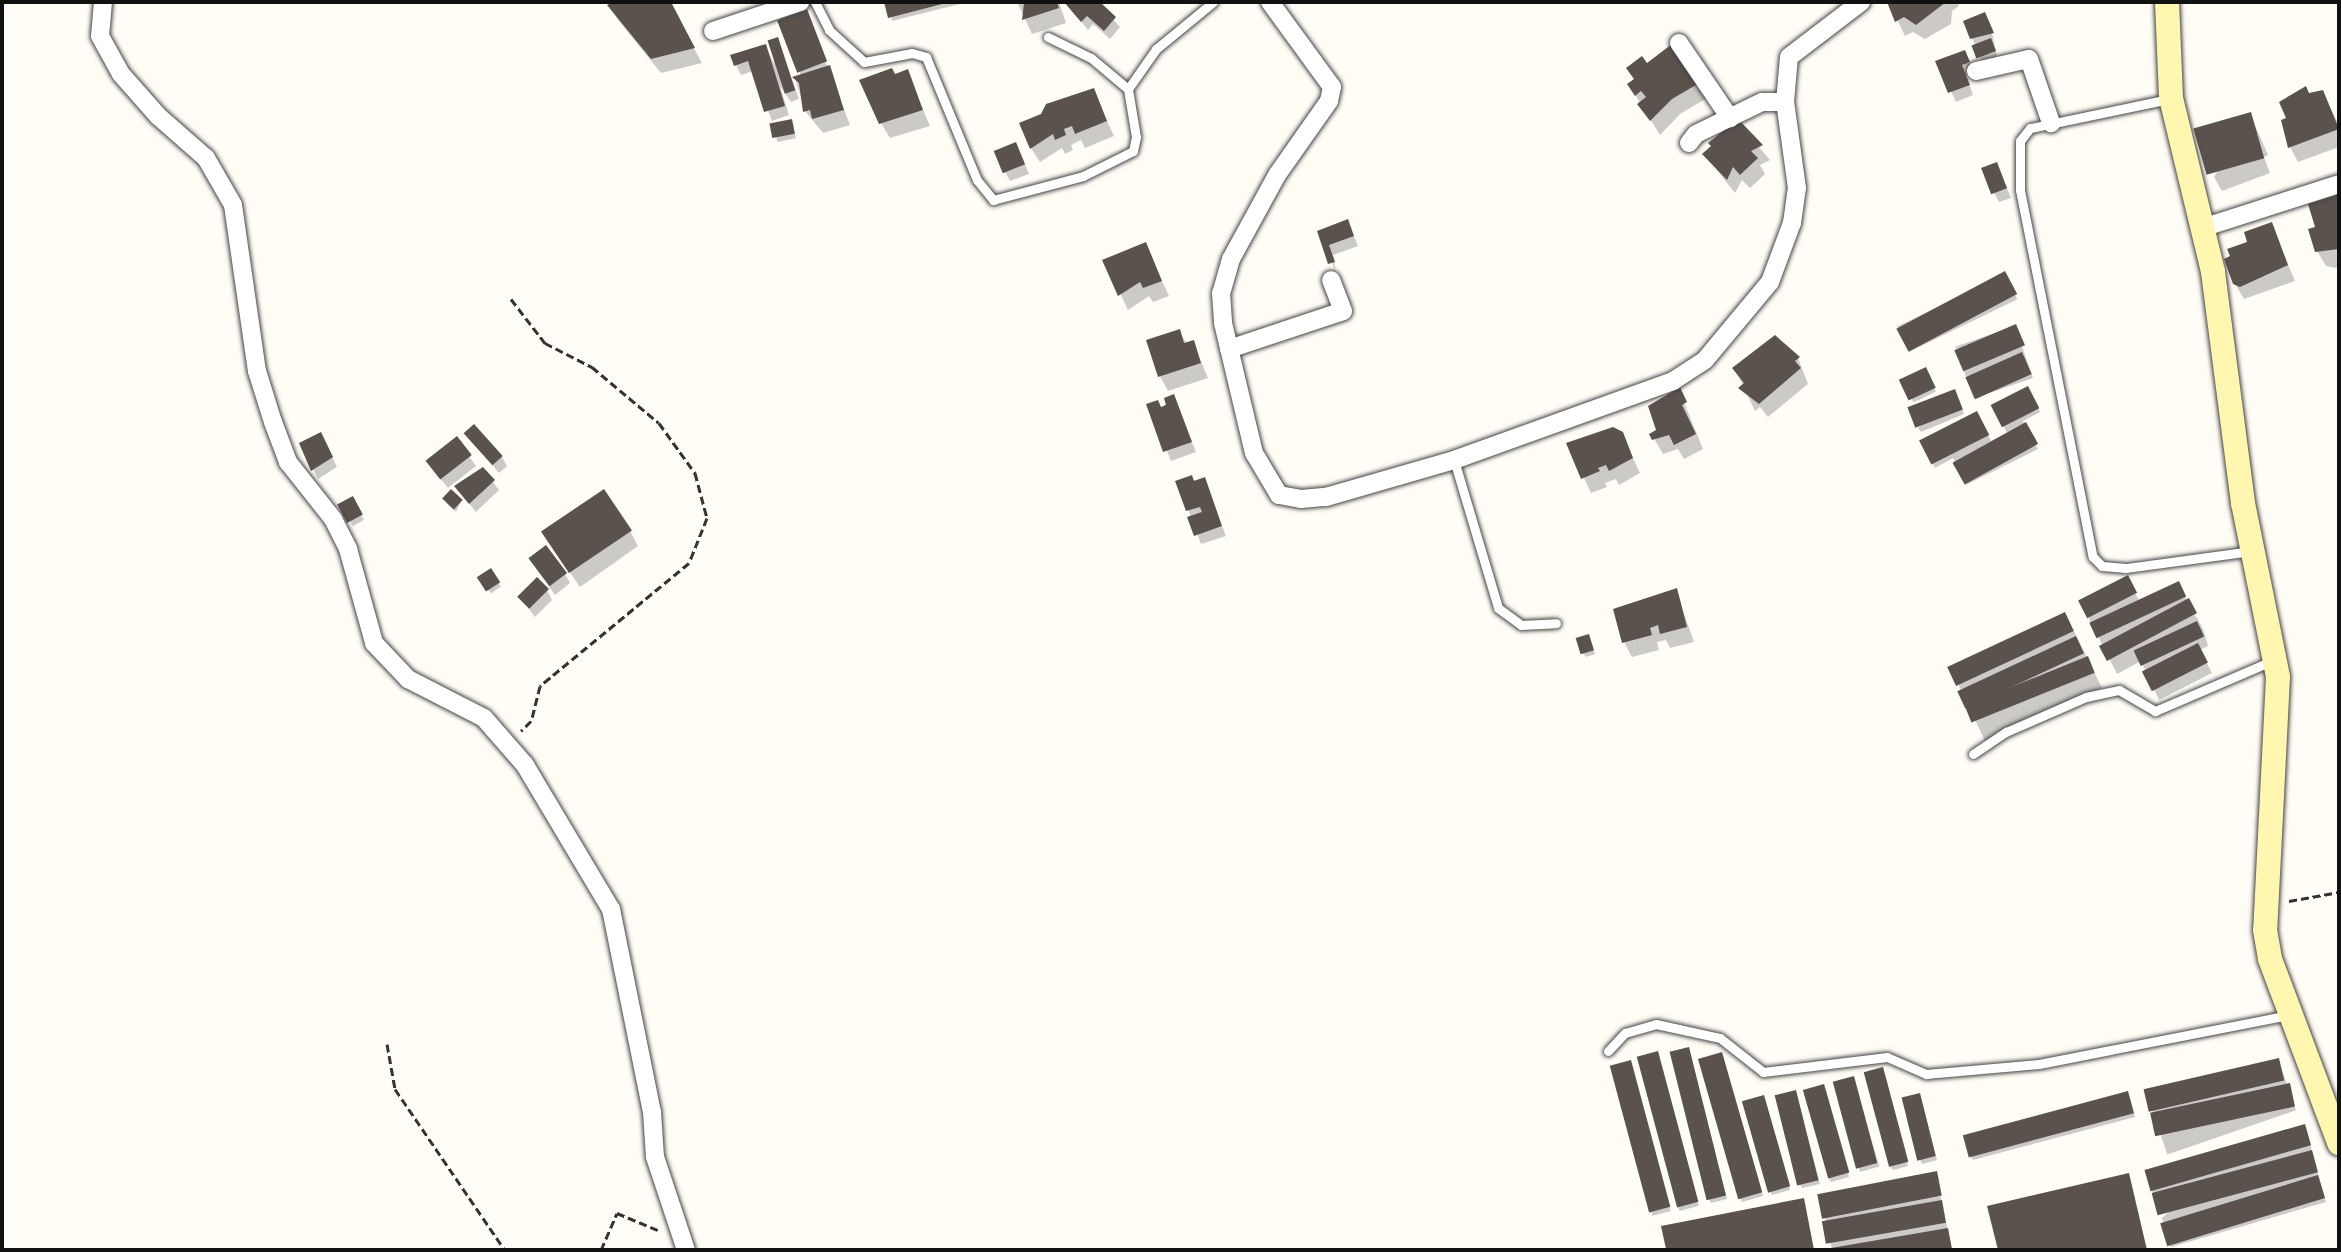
<!DOCTYPE html>
<html>
<head>
<meta charset="utf-8">
<style>
	body { margin:0 }
	#map { position:relative; width:2341px; height:1252px; overflow:hidden; background:#fffdf5; font-family:Merriweather,serif }
	div>[style] { position:absolute }
	.shadow>* { inset:0; background:#0003; transform-origin:0 0 }
	.building>* { inset:0; background:#5a524d; transform-origin:0 0 }
	.path>* { height:3px; margin-top:-1.5px; transform-origin:0; background:repeating-linear-gradient(90deg,#333 0 8px,transparent 0 12px) }
	.roads { filter:drop-shadow(0 0 2px #444) drop-shadow(0 0 2px #444) }
	.lane>* { height:9px; margin:-4.5px; padding:0 4.5px; transform-origin:4.5px; border-radius:4.5px; background:#fff }
	.street>* { height:18px; margin:-9px; padding:0 9px; transform-origin:9px; border-radius:9px; background:#fff }
	.secondary>* { height:24px; margin:-12px; padding:0 12px; transform-origin:12px; border-radius:12px; background:#fff6b0 }
	span { translate:-50% -50%; white-space:nowrap; text-align:center; line-height:1.15; -webkit-text-stroke:8px #fff; paint-order:stroke }
	.frame { position:absolute; inset:0; border:4px solid #111; pointer-events:none }
</style>
</head>
<body>
<div id="map">
	<div class="shadow">
		<div style="clip-path:polygon(619px 2px,669px 2px,702px 63px,661px 73px,618px 20px,610px 6px)"></div>
		<div style="clip-path:polygon(888px 2px,968px 2px,892px 21px)"></div>
		<div style="clip-path:polygon(1017px 2px,1059px 2px,1066px 23px,1032px 34px)"></div>
		<div style="clip-path:polygon(1065px 2px,1098px 2px,1120px 27px,1110px 39px,1093px 24px,1088px 30px)"></div>
		<div style="clip-path:polygon(1889px 2px,1957px 2px,1959px 6px,1952px 11px,1951px 24px,1925px 39px,1913px 32px,1905px 36px)"></div>
		<div style="clip-path:polygon(806px 11px,850px 125px,823px 133px,805px 111px,795px 78px,801px 76px,779px 17px)"></div>
		<div style="clip-path:polygon(1990px 24px,1997px 56px,1982px 62px,1972px 38px)"></div>
		<div style="clip-path:polygon(777px 39px,799px 99px,791px 102px,780px 86px,789px 115px,772px 121px,753px 71px,741px 75px,736px 65px,765px 46px,774px 63px)"></div>
		<div style="clip-path:polygon(1672px 47px,1707px 98px,1680px 114px,1660px 135px,1629px 85px)"></div>
		<div style="clip-path:polygon(1969px 61px,1973px 72px,1966px 75px,1973px 95px,1956px 102px,1938px 62px)"></div>
		<div style="clip-path:polygon(907px 72px,930px 126px,890px 138px,881px 123px,895px 76px)"></div>
		<div style="clip-path:polygon(1093px 91px,1114px 136px,1085px 148px,1081px 140px,1071px 145px,1073px 150px,1065px 154px,1062px 148px,1040px 162px,1031px 148px)"></div>
		<div style="clip-path:polygon(2322px 92px,2339px 125px,2339px 147px,2298px 162px,2290px 147px,2309px 95px)"></div>
		<div style="clip-path:polygon(2250px 114px,2268px 155px,2264px 157px,2270px 173px,2222px 191px,2214px 177px)"></div>
		<div style="clip-path:polygon(1738px 122px,1770px 160px,1760px 165px,1765px 174px,1750px 188px,1742px 180px,1735px 193px,1705px 155px)"></div>
		<div style="clip-path:polygon(793px 125px,796px 138px,778px 142px,776px 138px)"></div>
		<div style="clip-path:polygon(1021px 154px,1029px 174px,1010px 181px,1005px 172px)"></div>
		<div style="clip-path:polygon(2001px 174px,2011px 198px,1999px 202px,1994px 193px)"></div>
		<div style="clip-path:polygon(2339px 199px,2339px 266px,2336px 268px,2326px 266px,2317px 251px,2318px 228px)"></div>
		<div style="clip-path:polygon(1348px 222px,1358px 246px,1333px 255px,1336px 272px,1319px 232px)"></div>
		<div style="clip-path:polygon(2271px 224px,2295px 281px,2244px 299px,2235px 284px,2250px 243px)"></div>
		<div style="clip-path:polygon(1145px 244px,1169px 296px,1153px 302px,1149px 296px,1128px 310px,1105px 261px)"></div>
		<div style="left:2005px;top:274px;width:28px;height:120px;rotate:64deg"></div>
		<div style="left:2015px;top:326px;width:55px;height:63px;rotate:71deg"></div>
		<div style="clip-path:polygon(1179px 331px,1187px 344px,1193px 343px,1208px 378px,1168px 391px,1160px 376px)"></div>
		<div style="clip-path:polygon(1798px 358px,1808px 384px,1768px 417px,1760px 407px,1755px 411px,1735px 369px)"></div>
		<div style="left:1925px;top:369px;width:25px;height:25px;rotate:64deg"></div>
		<div style="clip-path:polygon(2027px 388px,2040px 412px,2023px 421px,2038px 449px,1966px 485px,1953px 458px,1935px 468px,1922px 442px,1977px 414px,1991px 441px,2007px 433px,1993px 406px)"></div>
		<div style="clip-path:polygon(1679px 390px,1703px 449px,1684px 459px,1678px 449px,1663px 454px,1652px 435px,1659px 431px)"></div>
		<div style="clip-path:polygon(1956px 395px,1964px 414px,1921px 432px,1918px 428px)"></div>
		<div style="clip-path:polygon(1173px 396px,1196px 452px,1171px 461px,1148px 405px,1161px 409px)"></div>
		<div style="clip-path:polygon(1621px 433px,1640px 473px,1619px 485px,1616px 479px,1605px 483px,1607px 487px,1591px 493px,1569px 445px)"></div>
		<div style="clip-path:polygon(468px 436px,502px 457px,507px 466px,499px 473px)"></div>
		<div style="clip-path:polygon(457px 439px,476px 466px,448px 488px,434px 471px)"></div>
		<div style="clip-path:polygon(301px 444px,326px 444px,337px 467px,318px 479px)"></div>
		<div style="clip-path:polygon(483px 469px,499px 490px,476px 512px,456px 487px)"></div>
		<div style="clip-path:polygon(1203px 479px,1226px 536px,1201px 544px,1178px 482px)"></div>
		<div style="left:352px;top:499px;width:24px;height:13px;rotate:60deg"></div>
		<div style="clip-path:polygon(461px 501px,456px 512px,446px 503px)"></div>
		<div style="clip-path:polygon(630px 531px,638px 546px,580px 587px,553px 548px)"></div>
		<div style="clip-path:polygon(536px 568px,565px 574px,570px 583px,555px 595px)"></div>
		<div style="left:490px;top:571px;width:19px;height:12px;rotate:55deg"></div>
		<div style="clip-path:polygon(2127px 578px,2140px 602px,2178px 584px,2203px 629px,2208px 646px,2200px 650px,2212px 673px,2159px 700px,2141px 661px,2117px 674px,2081px 603px)"></div>
		<div style="clip-path:polygon(547px 590px,552px 600px,535px 617px,520px 597px)"></div>
		<div style="clip-path:polygon(1676px 591px,1694px 642px,1670px 648px,1666px 640px,1657px 642px,1659px 650px,1632px 657px,1624px 642px)"></div>
		<div style="clip-path:polygon(2073px 629px,2102px 688px,1986px 743px,1950px 667px)"></div>
		<div style="clip-path:polygon(1590px 640px,1595px 654px,1586px 657px,1583px 653px)"></div>
		<div style="clip-path:polygon(1690px 1053px,1727px 1199px,1711px 1203px,1709px 1199px)"></div>
		<div style="left:1659px;top:1057px;width:154px;height:20px;rotate:75deg"></div>
		<div style="clip-path:polygon(1723px 1058px,1763px 1196px,1742px 1202px,1740px 1198px)"></div>
		<div style="left:2280px;top:1064px;width:49px;height:136px;rotate:71deg"></div>
		<div style="left:1632px;top:1066px;width:150px;height:19px;rotate:75deg"></div>
		<div style="clip-path:polygon(1885px 1074px,1908px 1166px,1893px 1170px,1890px 1166px)"></div>
		<div style="left:1855px;top:1082px;width:88px;height:20px;rotate:74deg"></div>
		<div style="clip-path:polygon(1826px 1090px,1849px 1177px,1831px 1182px,1829px 1178px)"></div>
		<div style="clip-path:polygon(1797px 1097px,1820px 1184px,1802px 1188px,1800px 1184px)"></div>
		<div style="clip-path:polygon(2130px 1098px,2135px 1117px,1973px 1160px,1971px 1156px)"></div>
		<div style="clip-path:polygon(1921px 1099px,1937px 1160px,1922px 1164px,1920px 1160px)"></div>
		<div style="clip-path:polygon(1765px 1102px,1790px 1190px,1772px 1195px,1770px 1191px)"></div>
		<div style="clip-path:polygon(2306px 1130px,2326px 1202px,2171px 1247px,2162px 1218px,2204px 1180px,2154px 1194px,2152px 1190px)"></div>
		<div style="clip-path:polygon(1936px 1175px,1952px 1250px,1832px 1250px,1820px 1195px)"></div>
		<div style="clip-path:polygon(1803px 1200px,1814px 1250px,1672px 1250px,1664px 1227px)"></div>
	</div>
	<div class="building">
		<div style="clip-path:polygon(614px 2px,671px 2px,695px 48px,651px 59px,607px 5px)"></div>
		<div style="clip-path:polygon(884px 2px,946px 2px,946px 3px,888px 18px)"></div>
		<div style="clip-path:polygon(1015px 2px,1057px 2px,1059px 8px,1022px 20px,1024px 3px)"></div>
		<div style="clip-path:polygon(1064px 2px,1100px 2px,1116px 17px,1104px 31px,1087px 16px,1081px 22px)"></div>
		<div style="clip-path:polygon(1887px 2px,1946px 2px,1916px 25px,1904px 17px,1895px 22px)"></div>
		<div style="left:807px;top:9px;width:56px;height:32px;rotate:69deg"></div>
		<div style="clip-path:polygon(1985px 12px,1994px 33px,1970px 39px,1963px 21px)"></div>
		<div style="left:778px;top:37px;width:56px;height:11px;rotate:72deg"></div>
		<div style="left:1991px;top:38px;width:14px;height:21px;rotate:69deg"></div>
		<div style="clip-path:polygon(766px 44px,785px 106px,764px 112px,748px 61px,734px 66px,730px 55px)"></div>
		<div style="clip-path:polygon(1672px 44px,1701px 82px,1672px 99px,1650px 121px,1637px 104px,1646px 97px,1641px 91px,1635px 96px,1627px 84px,1634px 79px,1626px 68px,1642px 56px,1647px 63px)"></div>
		<div style="clip-path:polygon(1965px 50px,1970px 62px,1962px 65px,1970px 85px,1948px 93px,1935px 61px)"></div>
		<div style="clip-path:polygon(830px 65px,844px 110px,812px 119px,810px 110px,803px 112px,799px 83px,792px 77px)"></div>
		<div style="clip-path:polygon(892px 68px,895px 74px,908px 69px,923px 110px,879px 124px,859px 80px)"></div>
		<div style="clip-path:polygon(2306px 86px,2309px 93px,2323px 90px,2339px 129px,2288px 148px,2281px 120px,2286px 118px,2279px 102px)"></div>
		<div style="clip-path:polygon(1094px 88px,1107px 121px,1075px 134px,1072px 126px,1064px 129px,1066px 135px,1055px 140px,1053px 134px,1030px 149px,1019px 123px,1041px 114px,1046px 104px)"></div>
		<div style="left:2251px;top:112px;width:48px;height:60px;rotate:74deg"></div>
		<div style="left:792px;top:119px;width:15px;height:23px;rotate:79deg"></div>
		<div style="clip-path:polygon(1738px 119px,1763px 145px,1751px 151px,1758px 158px,1740px 175px,1733px 167px,1727px 180px,1702px 154px,1711px 146px,1708px 143px)"></div>
		<div style="left:1016px;top:142px;width:24px;height:24px;rotate:68deg"></div>
		<div style="left:1997px;top:162px;width:28px;height:17px;rotate:69deg"></div>
		<div style="clip-path:polygon(2339px 194px,2339px 249px,2315px 252px,2308px 229px,2315px 227px,2308px 204px)"></div>
		<div style="clip-path:polygon(1348px 219px,1354px 236px,1329px 245px,1335px 262px,1328px 264px,1317px 231px)"></div>
		<div style="clip-path:polygon(2272px 222px,2288px 265px,2240px 287px,2233px 284px,2224px 259px,2230px 256px,2227px 249px,2247px 242px,2244px 232px)"></div>
		<div style="clip-path:polygon(1146px 242px,1162px 281px,1143px 288px,1140px 282px,1118px 296px,1102px 260px)"></div>
		<div style="left:2005px;top:271px;width:26px;height:123px;rotate:62deg"></div>
		<div style="left:2016px;top:324px;width:23px;height:67px;rotate:67deg"></div>
		<div style="clip-path:polygon(1180px 329px,1184px 343px,1194px 340px,1201px 363px,1158px 377px,1146px 340px)"></div>
		<div style="clip-path:polygon(1775px 335px,1800px 357px,1795px 361px,1801px 368px,1759px 404px,1738px 388px,1744px 383px,1732px 368px)"></div>
		<div style="left:2022px;top:352px;width:24px;height:62px;rotate:66deg"></div>
		<div style="left:1926px;top:367px;width:23px;height:30px;rotate:65deg"></div>
		<div style="left:2028px;top:386px;width:25px;height:42px;rotate:63deg"></div>
		<div style="clip-path:polygon(1680px 387px,1687px 402px,1682px 405px,1696px 434px,1674px 445px,1669px 435px,1652px 440px,1649px 434px,1656px 430px,1648px 406px)"></div>
		<div style="left:1955px;top:389px;width:22px;height:51px;rotate:69deg"></div>
		<div style="clip-path:polygon(1174px 394px,1192px 442px,1163px 452px,1146px 404px,1158px 400px,1161px 407px,1166px 405px,1164px 398px)"></div>
		<div style="left:1977px;top:411px;width:27px;height:65px;rotate:63deg"></div>
		<div style="left:2026px;top:422px;width:25px;height:84px;rotate:61deg"></div>
		<div style="left:474px;top:424px;width:43px;height:14px;rotate:48deg"></div>
		<div style="clip-path:polygon(1613px 427px,1623px 432px,1633px 458px,1609px 471px,1606px 465px,1598px 468px,1600px 471px,1581px 479px,1566px 443px)"></div>
		<div style="clip-path:polygon(321px 432px,333px 457px,311px 471px,299px 443px)"></div>
		<div style="left:457px;top:436px;width:24px;height:40px;rotate:52deg"></div>
		<div style="clip-path:polygon(483px 467px,495px 480px,469px 504px,454px 486px)"></div>
		<div style="clip-path:polygon(1192px 475px,1194px 481px,1205px 477px,1222px 526px,1194px 536px,1187px 517px,1202px 512px,1200px 507px,1186px 511px,1175px 481px)"></div>
		<div style="left:451px;top:489px;width:16px;height:13px;rotate:43deg"></div>
		<div style="left:604px;top:489px;width:50px;height:76px;rotate:56deg"></div>
		<div style="left:353px;top:496px;width:21px;height:18px;rotate:62deg"></div>
		<div style="left:546px;top:545px;width:35px;height:22px;rotate:53deg"></div>
		<div style="left:491px;top:568px;width:17px;height:17px;rotate:57deg"></div>
		<div style="left:2128px;top:575px;width:20px;height:56px;rotate:63deg"></div>
		<div style="left:537px;top:577px;width:17px;height:28px;rotate:45deg"></div>
		<div style="left:2179px;top:581px;width:17px;height:99px;rotate:65deg"></div>
		<div style="clip-path:polygon(1677px 588px,1687px 627px,1660px 634px,1658px 625px,1650px 628px,1652px 635px,1622px 643px,1613px 609px)"></div>
		<div style="left:2189px;top:598px;width:17px;height:102px;rotate:62deg"></div>
		<div style="left:2065px;top:612px;width:21px;height:130px;rotate:65deg"></div>
		<div style="left:2197px;top:621px;width:17px;height:70px;rotate:65deg"></div>
		<div style="left:1589px;top:634px;width:17px;height:14px;rotate:73deg"></div>
		<div style="left:2076px;top:636px;width:19px;height:131px;rotate:65deg"></div>
		<div style="left:2198px;top:643px;width:22px;height:63px;rotate:63deg"></div>
		<div style="left:2088px;top:656px;width:18px;height:133px;rotate:68deg"></div>
		<div style="left:1689px;top:1047px;width:153px;height:20px;rotate:76deg"></div>
		<div style="left:1658px;top:1051px;width:156px;height:22px;rotate:75deg"></div>
		<div style="left:1722px;top:1052px;width:146px;height:25px;rotate:74deg"></div>
		<div style="left:2279px;top:1058px;width:23px;height:139px;rotate:77deg"></div>
		<div style="left:1631px;top:1060px;width:152px;height:22px;rotate:75deg"></div>
		<div style="left:1883px;top:1067px;width:98px;height:20px;rotate:75deg"></div>
		<div style="left:1854px;top:1076px;width:90px;height:22px;rotate:75deg"></div>
		<div style="left:2290px;top:1083px;width:24px;height:143px;rotate:78deg"></div>
		<div style="left:1824px;top:1084px;width:92px;height:22px;rotate:74deg"></div>
		<div style="left:1796px;top:1090px;width:93px;height:22px;rotate:76deg"></div>
		<div style="left:2128px;top:1091px;width:23px;height:171px;rotate:75deg"></div>
		<div style="left:1920px;top:1093px;width:65px;height:19px;rotate:76deg"></div>
		<div style="left:1764px;top:1095px;width:95px;height:23px;rotate:74deg"></div>
		<div style="left:2305px;top:1124px;width:22px;height:167px;rotate:74deg"></div>
		<div style="left:2312px;top:1150px;width:23px;height:166px;rotate:75deg"></div>
		<div style="left:1937px;top:1171px;width:25px;height:122px;rotate:79deg"></div>
		<div style="clip-path:polygon(2129px 1173px,2147px 1250px,1998px 1250px,1987px 1206px)"></div>
		<div style="left:2318px;top:1175px;width:24px;height:165px;rotate:73deg"></div>
		<div style="clip-path:polygon(1804px 1198px,1814px 1250px,1666px 1249px,1661px 1226px)"></div>
		<div style="left:1942px;top:1200px;width:23px;height:122px;rotate:80deg"></div>
		<div style="clip-path:polygon(1948px 1228px,1952px 1249px,1831px 1250px,1831px 1248px)"></div>
	</div>
	<div class="path">
		<div style="left:511px;top:299px;width:56px;rotate:52.3deg"></div>
		<div style="left:545px;top:343px;width:53px;rotate:27.1deg"></div>
		<div style="left:592px;top:367px;width:87px;rotate:39.9deg"></div>
		<div style="left:659px;top:423px;width:62px;rotate:54.2deg"></div>
		<div style="left:695px;top:473px;width:47px;rotate:75.1deg"></div>
		<div style="left:707px;top:518px;width:48px;rotate:111.8deg"></div>
		<div style="left:689px;top:563px;width:193px;rotate:140.5deg"></div>
		<div style="left:540px;top:686px;width:36px;rotate:104deg"></div>
		<div style="left:531px;top:721px;width:14px;rotate:135deg"></div>
		<div style="left:2289px;top:901px;width:51px;rotate:-10.2deg"></div>
		<div style="left:387px;top:1044px;width:46px;rotate:79.9deg"></div>
		<div style="left:395px;top:1089px;width:195px;rotate:55.7deg"></div>
		<div style="left:601px;top:1250px;width:40px;rotate:-66.6deg"></div>
		<div style="left:617px;top:1213px;width:47px;rotate:22.7deg"></div>
	</div>
	<div class="roads">
		<div class="lane">
			<div style="left:815px;top:2px;width:31px;rotate:63deg"></div>
			<div style="left:829px;top:30px;width:47px;rotate:42.4deg"></div>
			<div style="left:864px;top:62px;width:49px;rotate:-10.6deg"></div>
			<div style="left:912px;top:53px;width:15px;rotate:16deg"></div>
			<div style="left:926px;top:57px;width:133px;rotate:67.5deg"></div>
			<div style="left:977px;top:180px;width:26px;rotate:51deg"></div>
			<div style="left:993px;top:200px;width:93px;rotate:-14.9deg"></div>
			<div style="left:1083px;top:176px;width:56px;rotate:-26.6deg"></div>
			<div style="left:1133px;top:151px;width:14px;rotate:-78deg"></div>
			<div style="left:1136px;top:137px;width:49px;rotate:-99.5deg"></div>
			<div style="left:1128px;top:89px;width:48px;rotate:-140deg"></div>
			<div style="left:1091px;top:58px;width:48px;rotate:-154deg"></div>
			<div style="left:1128px;top:89px;width:49px;rotate:-55deg"></div>
			<div style="left:1156px;top:49px;width:74px;rotate:-39.5deg"></div>
			<div style="left:2169px;top:99px;width:142px;rotate:168.2deg"></div>
			<div style="left:2030px;top:128px;width:16px;rotate:128deg"></div>
			<div style="left:2020px;top:141px;width:49px;rotate:90deg"></div>
			<div style="left:2020px;top:190px;width:374px;rotate:78.8deg"></div>
			<div style="left:2093px;top:557px;width:13px;rotate:45deg"></div>
			<div style="left:2102px;top:566px;width:24px;rotate:5deg"></div>
			<div style="left:2126px;top:568px;width:126px;rotate:-7.7deg"></div>
			<div style="left:1454px;top:460px;width:154px;rotate:73.4deg"></div>
			<div style="left:1498px;top:608px;width:29px;rotate:36deg"></div>
			<div style="left:1521px;top:625px;width:35px;rotate:-3deg"></div>
			<div style="left:1973px;top:754px;width:40px;rotate:-34deg"></div>
			<div style="left:2006px;top:732px;width:87px;rotate:-23.6deg"></div>
			<div style="left:2086px;top:697px;width:34px;rotate:-12deg"></div>
			<div style="left:2119px;top:690px;width:42px;rotate:30.3deg"></div>
			<div style="left:2155px;top:711px;width:129px;rotate:-23.2deg"></div>
			<div style="left:1608px;top:1051px;width:25px;rotate:-47deg"></div>
			<div style="left:1625px;top:1033px;width:32px;rotate:-16deg"></div>
			<div style="left:1656px;top:1024px;width:66px;rotate:12.3deg"></div>
			<div style="left:1720px;top:1038px;width:55px;rotate:38.3deg"></div>
			<div style="left:1763px;top:1072px;width:125px;rotate:-6.9deg"></div>
			<div style="left:1887px;top:1057px;width:43px;rotate:23.6deg"></div>
			<div style="left:1926px;top:1074px;width:113px;rotate:-5.1deg"></div>
			<div style="left:2039px;top:1064px;width:254px;rotate:-11.1deg"></div>
		</div>
		<div class="street">
			<div style="left:103px;top:2px;width:34px;rotate:95deg"></div>
			<div style="left:100px;top:36px;width:43px;rotate:61.1deg"></div>
			<div style="left:121px;top:74px;width:56px;rotate:48.6deg"></div>
			<div style="left:158px;top:116px;width:64px;rotate:41.2deg"></div>
			<div style="left:206px;top:158px;width:54px;rotate:60.1deg"></div>
			<div style="left:233px;top:205px;width:168px;rotate:81.8deg"></div>
			<div style="left:257px;top:371px;width:53px;rotate:72.6deg"></div>
			<div style="left:273px;top:422px;width:43px;rotate:69.4deg"></div>
			<div style="left:288px;top:462px;width:73px;rotate:51.7deg"></div>
			<div style="left:333px;top:519px;width:34px;rotate:63deg"></div>
			<div style="left:348px;top:549px;width:98px;rotate:74.5deg"></div>
			<div style="left:374px;top:643px;width:50px;rotate:46.6deg"></div>
			<div style="left:408px;top:679px;width:85px;rotate:27.2deg"></div>
			<div style="left:484px;top:718px;width:62px;rotate:48.9deg"></div>
			<div style="left:525px;top:765px;width:168px;rotate:59.2deg"></div>
			<div style="left:611px;top:909px;width:207px;rotate:78.6deg"></div>
			<div style="left:652px;top:1112px;width:45px;rotate:86.2deg"></div>
			<div style="left:655px;top:1157px;width:98px;rotate:71.6deg"></div>
			<div style="left:1270px;top:2px;width:105px;rotate:53.9deg"></div>
			<div style="left:1332px;top:87px;width:14px;rotate:102deg"></div>
			<div style="left:1329px;top:101px;width:90px;rotate:125.1deg"></div>
			<div style="left:1277px;top:175px;width:96px;rotate:118.7deg"></div>
			<div style="left:1231px;top:259px;width:35px;rotate:106deg"></div>
			<div style="left:1221px;top:293px;width:30px;rotate:86deg"></div>
			<div style="left:1223px;top:323px;width:134px;rotate:76.6deg"></div>
			<div style="left:1254px;top:453px;width:49px;rotate:59.2deg"></div>
			<div style="left:1279px;top:495px;width:22px;rotate:10deg"></div>
			<div style="left:1301px;top:499px;width:25px;rotate:-5deg"></div>
			<div style="left:1326px;top:497px;width:133px;rotate:-16.1deg"></div>
			<div style="left:1454px;top:460px;width:233px;rotate:-19.8deg"></div>
			<div style="left:1673px;top:381px;width:38px;rotate:-33deg"></div>
			<div style="left:1705px;top:360px;width:102px;rotate:-50.2deg"></div>
			<div style="left:1770px;top:282px;width:63px;rotate:-69.6deg"></div>
			<div style="left:1792px;top:223px;width:35px;rotate:-82deg"></div>
			<div style="left:1797px;top:188px;width:87px;rotate:-97.9deg"></div>
			<div style="left:1785px;top:102px;width:45px;rotate:-84.9deg"></div>
			<div style="left:1789px;top:57px;width:91px;rotate:-37.4deg"></div>
			<div style="left:713px;top:31px;width:92px;rotate:-18.4deg"></div>
			<div style="left:1679px;top:43px;width:91px;rotate:55.8deg"></div>
			<div style="left:1976px;top:71px;width:54px;rotate:-12.8deg"></div>
			<div style="left:2029px;top:59px;width:68px;rotate:71deg"></div>
			<div style="left:1689px;top:143px;width:11px;rotate:-52deg"></div>
			<div style="left:1696px;top:134px;width:73px;rotate:-25.9deg"></div>
			<div style="left:1762px;top:102px;width:23px"></div>
			<div style="left:2202px;top:228px;width:144px;rotate:-17.8deg"></div>
			<div style="left:1229px;top:349px;width:120px;rotate:-18.4deg"></div>
			<div style="left:1343px;top:311px;width:33px;rotate:-111deg"></div>
		</div>
		<div class="secondary">
			<div style="left:2167px;top:2px;width:96px;rotate:87.6deg"></div>
			<div style="left:2171px;top:98px;width:179px;rotate:76.4deg"></div>
			<div style="left:2213px;top:272px;width:233px;rotate:82.6deg"></div>
			<div style="left:2243px;top:503px;width:177px;rotate:78.6deg"></div>
			<div style="left:2278px;top:677px;width:253px;rotate:92.9deg"></div>
			<div style="left:2265px;top:930px;width:29px;rotate:80deg"></div>
			<div style="left:2270px;top:959px;width:197px;rotate:69.4deg"></div>
		</div>
	</div>
	<div class="frame"></div>
</div>
</body>
</html>
